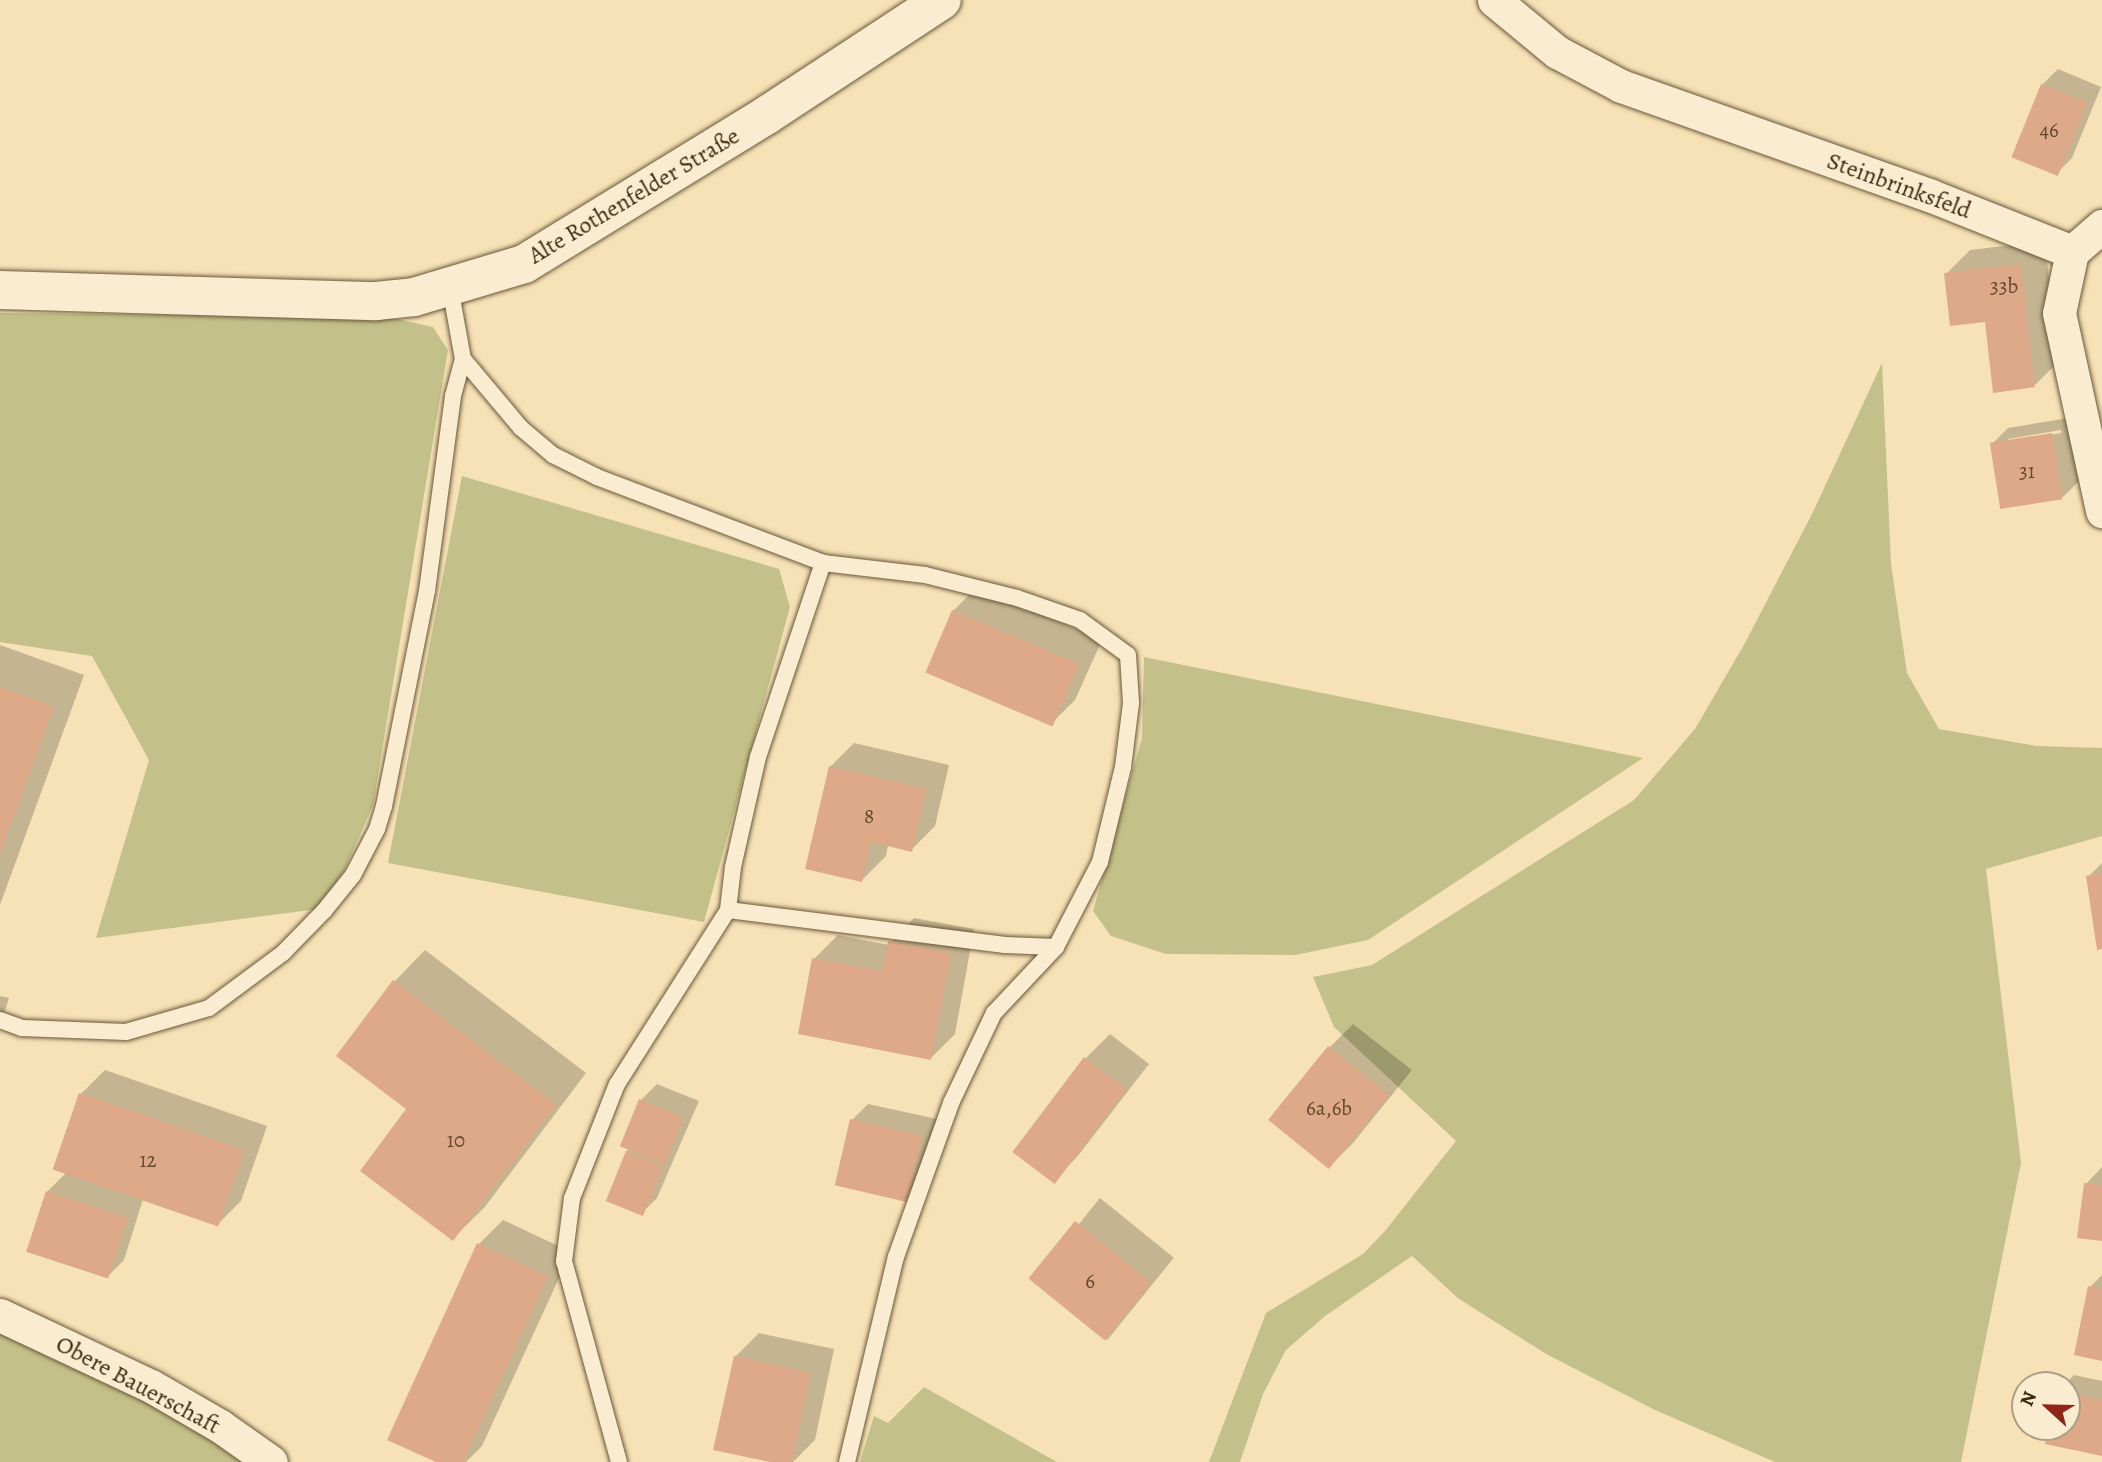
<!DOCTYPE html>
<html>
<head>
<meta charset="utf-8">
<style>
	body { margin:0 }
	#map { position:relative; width:2102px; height:1462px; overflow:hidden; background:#f6e2b6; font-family:Alegreya,serif }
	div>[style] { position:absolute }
	.green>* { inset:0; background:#c3c189 }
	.shadow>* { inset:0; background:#0003; transform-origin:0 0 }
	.building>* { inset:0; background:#dda989; transform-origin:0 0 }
	.roads { filter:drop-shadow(0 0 2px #6a573a) drop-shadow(0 0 2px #6a573a) }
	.service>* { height:16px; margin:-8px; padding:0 8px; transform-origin:8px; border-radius:8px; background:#f9ecd0 }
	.minor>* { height:33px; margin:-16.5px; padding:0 16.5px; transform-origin:16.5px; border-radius:16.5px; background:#f9ecd0 }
	.tertiary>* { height:38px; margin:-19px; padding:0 19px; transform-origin:19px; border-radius:19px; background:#f9ecd0 }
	span { translate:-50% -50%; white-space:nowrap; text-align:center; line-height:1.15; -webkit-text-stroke:5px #f9ecd0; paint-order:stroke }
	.number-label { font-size:21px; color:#64492e }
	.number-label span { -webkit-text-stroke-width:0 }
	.street-label { font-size:24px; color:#3c2910 }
	.north { position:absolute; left:2011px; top:1371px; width:70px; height:70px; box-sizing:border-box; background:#f9ecd0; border:2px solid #ad9e83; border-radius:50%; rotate:292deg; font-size:19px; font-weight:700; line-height:28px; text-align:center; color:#3c2910 }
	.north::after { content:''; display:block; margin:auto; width:24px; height:32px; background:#8f2418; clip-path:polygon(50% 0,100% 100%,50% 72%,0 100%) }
</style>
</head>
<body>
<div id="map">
	<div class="green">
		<div style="clip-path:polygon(0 313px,388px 317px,433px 327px,448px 350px,373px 805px,344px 871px,318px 909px,96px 938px,149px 760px,92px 656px,0 642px)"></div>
		<div style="clip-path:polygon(1882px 363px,1891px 564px,1907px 673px,1939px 729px,2037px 746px,2102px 748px,2102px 836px,1986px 869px,2021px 1163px,1961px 1462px,1775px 1462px,1655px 1410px,1548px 1355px,1459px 1299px,1412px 1256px,1325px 1316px,1286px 1350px,1263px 1394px,1240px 1462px,1209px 1462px,1266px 1313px,1363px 1254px,1385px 1231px,1456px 1141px,1334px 1027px,1313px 977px,1372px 965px,1634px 800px,1695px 729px,1745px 643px,1813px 512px)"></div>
		<div style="clip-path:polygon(462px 476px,779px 569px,790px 607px,704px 922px,388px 863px)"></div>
		<div style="clip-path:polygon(1144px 657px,1643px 758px,1368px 940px,1295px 955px,1166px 954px,1111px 936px,1093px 911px,1142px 738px)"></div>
		<div style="clip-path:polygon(0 1325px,161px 1406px,245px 1462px,0 1462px)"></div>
		<div style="clip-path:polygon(924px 1387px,1057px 1462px,860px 1462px,874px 1416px,888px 1423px)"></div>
	</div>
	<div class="shadow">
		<div style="clip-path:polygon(2058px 69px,2101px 87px,2072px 158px,2056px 174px,2042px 85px)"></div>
		<div style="clip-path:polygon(2045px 241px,2058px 362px,2034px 386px,1986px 320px,1946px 274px,1970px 250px)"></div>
		<div style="clip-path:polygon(evenodd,2068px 418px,2079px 481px,2063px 497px,1992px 444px,2008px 428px,2068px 418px,2061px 430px,2061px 433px,2008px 442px,2008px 439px,2061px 430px)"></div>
		<div style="clip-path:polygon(977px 587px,1102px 640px,1075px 700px,1051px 724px,953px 611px)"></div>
		<div style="clip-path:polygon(0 645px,84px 675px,0 905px)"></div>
		<div style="clip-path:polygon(854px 743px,949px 765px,935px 826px,911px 850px,888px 845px,886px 856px,862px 880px,830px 767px)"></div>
		<div style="clip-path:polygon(2102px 863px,2102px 948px,2088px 877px)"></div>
		<div style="clip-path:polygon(914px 918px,974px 929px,955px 1034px,931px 1058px,814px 959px,838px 935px,889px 945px)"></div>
		<div style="clip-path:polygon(425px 950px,586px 1073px,484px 1208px,452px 1239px,409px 1109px,394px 982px)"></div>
		<div style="clip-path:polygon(0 996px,9px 998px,0 1026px)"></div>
		<div style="clip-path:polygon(1353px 1024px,1412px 1070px,1353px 1143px,1329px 1167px,1329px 1048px)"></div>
		<div style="clip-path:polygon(1110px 1034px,1149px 1064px,1077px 1157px,1053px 1181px,1014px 1151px,1086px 1058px)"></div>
		<div style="clip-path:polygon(105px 1070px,267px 1126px,241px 1201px,217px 1225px,143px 1199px,124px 1260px,108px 1276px,29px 1251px,48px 1191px,66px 1173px,81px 1094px)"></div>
		<div style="clip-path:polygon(657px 1084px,699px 1101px,657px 1198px,641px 1214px,627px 1152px,641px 1100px)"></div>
		<div style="clip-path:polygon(868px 1104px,937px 1119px,922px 1184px,906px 1200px,852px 1120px)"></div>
		<div style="clip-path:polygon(2102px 1167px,2102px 1239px,2086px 1184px)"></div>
		<div style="left:1100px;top:1198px;width:95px;height:106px;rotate:39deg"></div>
		<div style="clip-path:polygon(503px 1220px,571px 1252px,482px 1446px,466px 1462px,440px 1462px,479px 1244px)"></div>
		<div style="clip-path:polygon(2102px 1275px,2102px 1359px,2090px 1287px)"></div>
		<div style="clip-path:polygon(759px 1333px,834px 1349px,815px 1440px,793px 1462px,779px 1462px,735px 1357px)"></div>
		<div style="clip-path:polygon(2074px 1375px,2102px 1381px,2102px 1454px,2050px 1427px,2067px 1427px,2067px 1385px,2064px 1385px)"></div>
	</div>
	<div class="building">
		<div style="left:2041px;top:84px;width:50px;height:79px;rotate:22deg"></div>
		<div style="clip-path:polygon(2021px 264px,2035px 387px,1993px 393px,1985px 322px,1950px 326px,1944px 273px)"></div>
		<div style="left:2052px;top:433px;width:67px;height:63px;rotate:81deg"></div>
		<div style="left:952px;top:610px;width:138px;height:68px;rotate:23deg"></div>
		<div style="clip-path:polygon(0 687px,54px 707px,0 853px)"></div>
		<div style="clip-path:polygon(829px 766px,926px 789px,912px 852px,871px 842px,862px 882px,805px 869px)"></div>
		<div style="clip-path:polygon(2102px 873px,2102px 949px,2097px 950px,2086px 876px)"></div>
		<div style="clip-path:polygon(888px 941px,951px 953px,931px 1060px,798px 1034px,812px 958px,882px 971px)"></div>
		<div style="clip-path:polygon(393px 980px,556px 1105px,453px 1241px,360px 1171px,406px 1109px,336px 1056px)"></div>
		<div style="left:1328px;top:1046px;width:78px;height:95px;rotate:39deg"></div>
		<div style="left:1084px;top:1057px;width:53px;height:119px;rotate:37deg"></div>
		<div style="left:79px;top:1093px;width:175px;height:81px;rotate:19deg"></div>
		<div style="left:639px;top:1099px;width:48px;height:51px;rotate:22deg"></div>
		<div style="left:850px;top:1119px;width:74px;height:68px;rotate:13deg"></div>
		<div style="left:626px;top:1151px;width:40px;height:54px;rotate:22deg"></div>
		<div style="clip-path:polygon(2084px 1183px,2102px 1185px,2102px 1241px,2077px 1238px)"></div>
		<div style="left:46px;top:1191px;width:86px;height:64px;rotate:18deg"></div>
		<div style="left:1075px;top:1221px;width:98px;height:74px;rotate:39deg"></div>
		<div style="clip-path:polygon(477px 1243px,548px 1276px,463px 1462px,436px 1462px,387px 1440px)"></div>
		<div style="clip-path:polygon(2088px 1286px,2102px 1289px,2102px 1361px,2074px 1355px)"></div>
		<div style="clip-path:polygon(734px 1356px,811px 1373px,792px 1462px,770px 1462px,713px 1450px)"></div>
		<div style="clip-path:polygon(2067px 1392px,2102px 1400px,2102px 1456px,2045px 1444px,2049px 1427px,2067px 1427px)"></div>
	</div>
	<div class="roads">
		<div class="service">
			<div style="left:450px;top:287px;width:73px;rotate:79.8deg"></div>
			<div style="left:463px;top:359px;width:90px;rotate:50deg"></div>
			<div style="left:521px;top:428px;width:42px;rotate:40.2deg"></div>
			<div style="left:553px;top:455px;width:49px;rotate:26.6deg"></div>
			<div style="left:597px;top:477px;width:242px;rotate:20.8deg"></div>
			<div style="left:823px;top:563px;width:103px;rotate:6.7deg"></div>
			<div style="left:925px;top:575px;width:95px;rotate:14deg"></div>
			<div style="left:1017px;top:598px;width:67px;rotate:19.2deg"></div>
			<div style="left:1080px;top:620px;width:59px;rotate:36.1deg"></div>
			<div style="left:1128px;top:655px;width:48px;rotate:86.4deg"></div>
			<div style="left:1131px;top:703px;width:64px;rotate:97.1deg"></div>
			<div style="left:1123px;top:767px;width:98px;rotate:103.6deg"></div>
			<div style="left:1100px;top:862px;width:96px;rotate:117.4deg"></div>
			<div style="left:1056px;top:947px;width:51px;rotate:-177.8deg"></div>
			<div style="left:1005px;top:945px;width:279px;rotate:-172.8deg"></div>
			<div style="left:728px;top:910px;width:206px;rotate:122.5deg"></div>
			<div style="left:617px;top:1084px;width:123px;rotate:111.5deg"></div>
			<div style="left:572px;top:1198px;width:64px;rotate:97.2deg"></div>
			<div style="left:564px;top:1261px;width:208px;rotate:74.7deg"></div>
			<div style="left:728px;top:910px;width:43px;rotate:-83.4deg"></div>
			<div style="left:733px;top:867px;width:113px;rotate:-77.2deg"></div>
			<div style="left:758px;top:757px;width:205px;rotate:-71.5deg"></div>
			<div style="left:0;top:1020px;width:23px;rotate:20deg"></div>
			<div style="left:22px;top:1028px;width:104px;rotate:2.2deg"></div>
			<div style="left:126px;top:1032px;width:86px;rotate:-16.1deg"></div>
			<div style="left:209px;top:1008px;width:92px;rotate:-36.6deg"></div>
			<div style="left:283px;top:953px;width:59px;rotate:-45.7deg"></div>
			<div style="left:324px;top:911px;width:46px;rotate:-51.1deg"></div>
			<div style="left:353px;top:875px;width:52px;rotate:-62.4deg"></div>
			<div style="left:377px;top:829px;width:24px;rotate:-73deg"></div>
			<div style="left:384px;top:806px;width:219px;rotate:-78.7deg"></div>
			<div style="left:427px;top:591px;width:197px;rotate:-82.4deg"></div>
			<div style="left:453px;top:396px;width:38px;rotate:-75deg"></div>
			<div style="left:847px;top:1462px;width:211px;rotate:-76.6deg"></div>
			<div style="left:896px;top:1257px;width:164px;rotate:-70.3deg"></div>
			<div style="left:951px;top:1103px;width:100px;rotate:-64.5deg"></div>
			<div style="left:994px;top:1013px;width:91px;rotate:-46.8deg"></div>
		</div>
		<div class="minor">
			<div style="left:1494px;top:0;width:82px;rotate:39.5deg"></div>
			<div style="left:1557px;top:52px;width:72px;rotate:28deg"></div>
			<div style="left:1621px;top:86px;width:327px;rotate:19.5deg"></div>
			<div style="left:1929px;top:195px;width:154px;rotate:21.7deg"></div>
			<div style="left:2072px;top:252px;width:62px;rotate:102deg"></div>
			<div style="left:2059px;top:313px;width:203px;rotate:77.7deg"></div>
			<div style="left:2072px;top:252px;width:40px;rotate:-41deg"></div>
			<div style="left:0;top:1315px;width:167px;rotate:25.2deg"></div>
			<div style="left:151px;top:1386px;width:80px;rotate:30.1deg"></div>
			<div style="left:220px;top:1426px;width:62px;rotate:35.2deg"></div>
		</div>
		<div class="tertiary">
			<div style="left:0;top:290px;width:376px;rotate:1.7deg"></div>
			<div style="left:376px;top:301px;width:38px;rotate:-6deg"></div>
			<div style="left:414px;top:297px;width:115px;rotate:-16.7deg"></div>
			<div style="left:524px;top:264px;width:285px;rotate:-31.5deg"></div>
			<div style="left:767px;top:115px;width:209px;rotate:-33.3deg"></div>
		</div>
	</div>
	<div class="number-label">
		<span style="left:2049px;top:130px">46</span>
		<span style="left:2004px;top:286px">33b</span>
		<span style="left:2027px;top:471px">31</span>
		<span style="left:869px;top:816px">8</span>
		<span style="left:1329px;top:1108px">6a,6b</span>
		<span style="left:456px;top:1140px">10</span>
		<span style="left:148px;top:1160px">12</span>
		<span style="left:1090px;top:1281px">6</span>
	</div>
	<div class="street-label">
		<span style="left:1899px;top:186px;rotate:20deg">Steinbrinksfeld</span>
		<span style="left:634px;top:196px;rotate:-31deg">Alte Rothenfelder Straße</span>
		<span style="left:138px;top:1385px;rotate:28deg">Obere Bauerschaft</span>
	</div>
	<div class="north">N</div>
</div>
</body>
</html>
